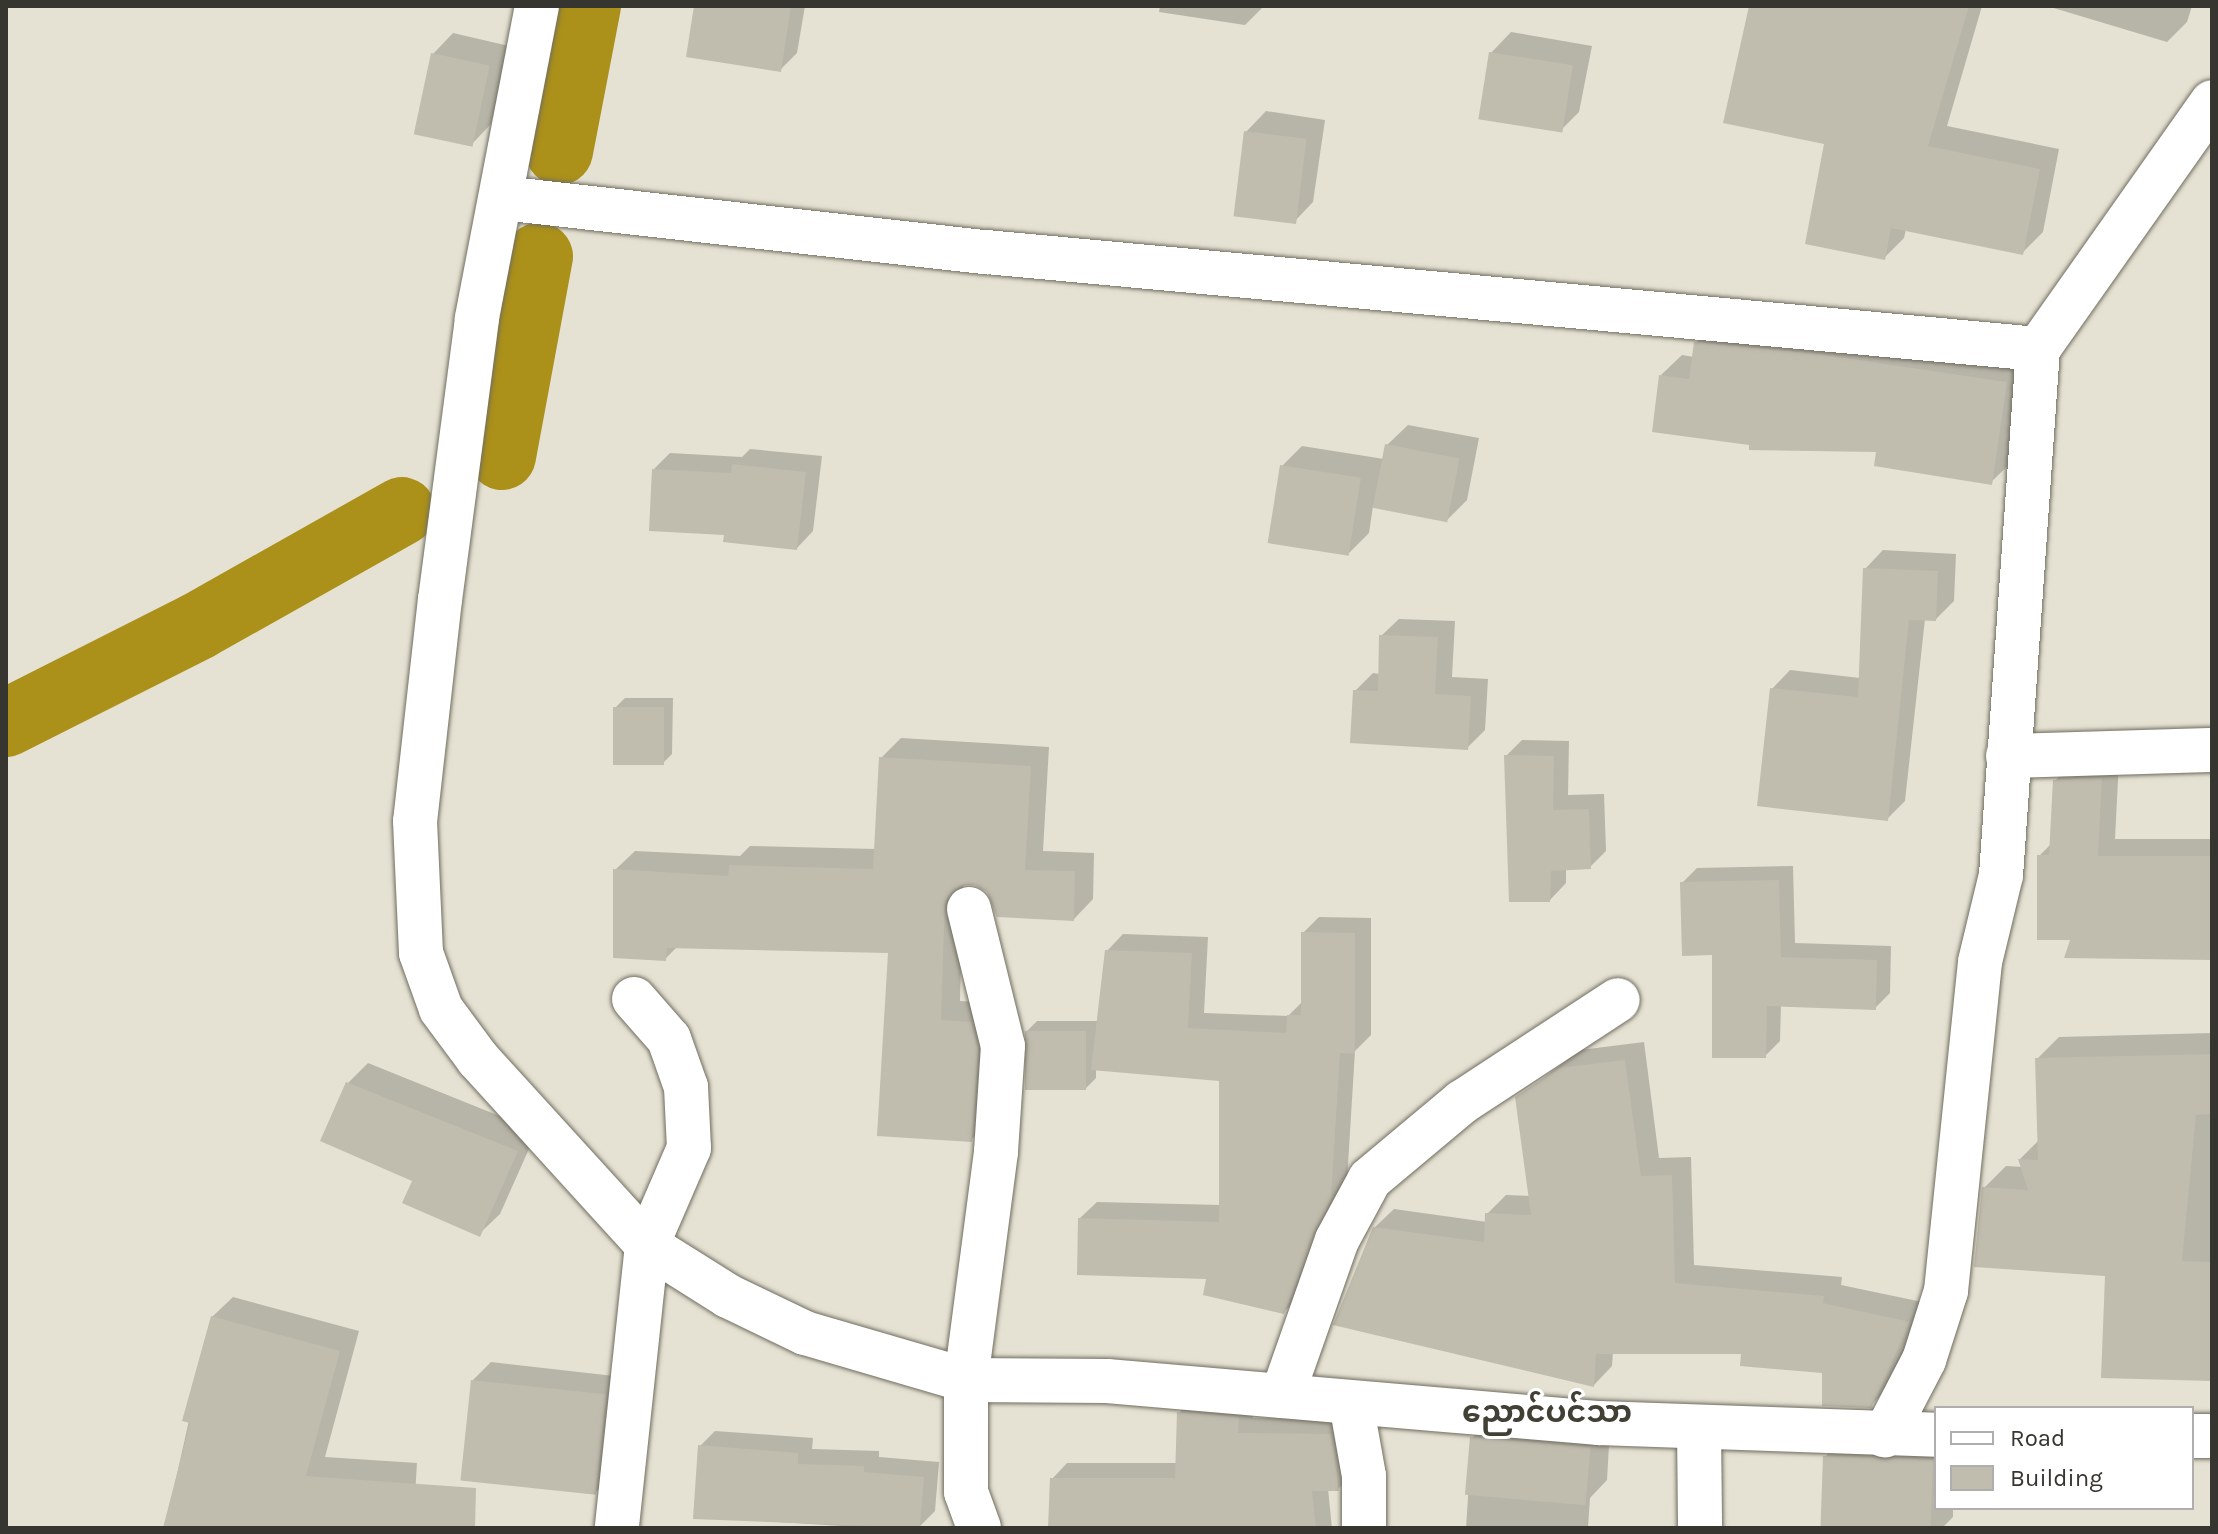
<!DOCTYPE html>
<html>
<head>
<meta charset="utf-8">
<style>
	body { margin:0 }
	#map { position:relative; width:2218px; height:1534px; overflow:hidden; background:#e5e2d3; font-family:Karla,"Noto Sans Myanmar",sans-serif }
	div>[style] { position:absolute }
	.shadow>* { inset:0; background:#0003 }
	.canal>* { height:68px; margin:-34px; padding:0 34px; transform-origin:34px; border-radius:34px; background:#ab9019 }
	.building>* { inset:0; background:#c0bcae; transform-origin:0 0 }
	.roads { filter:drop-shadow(0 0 2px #706d60) drop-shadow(0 0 2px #706d60) }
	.minor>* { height:44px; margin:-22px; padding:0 22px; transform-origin:22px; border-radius:22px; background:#fff }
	span { translate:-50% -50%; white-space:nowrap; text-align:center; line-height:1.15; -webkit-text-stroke:6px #fff; paint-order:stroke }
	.quarter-label { font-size:30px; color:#423f34; font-weight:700 }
	.frame { position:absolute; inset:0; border:8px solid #36352f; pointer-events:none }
	.legend { position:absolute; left:1934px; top:1406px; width:260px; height:104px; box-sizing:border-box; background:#fff; border:2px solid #afaeac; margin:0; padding:10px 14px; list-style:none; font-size:24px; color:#36352f }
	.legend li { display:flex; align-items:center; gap:16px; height:40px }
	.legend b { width:40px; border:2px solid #afaeac }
</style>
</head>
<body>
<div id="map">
	<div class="shadow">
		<div style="clip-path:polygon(696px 6px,805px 6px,797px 53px,780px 70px)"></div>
		<div style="clip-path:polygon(1160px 6px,1264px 6px,1245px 25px,1159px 12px)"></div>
		<div style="clip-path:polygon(1751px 6px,1982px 6px,1947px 126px,2059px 149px,2043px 232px,2022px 253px,1906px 229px,1904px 238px,1884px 258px)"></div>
		<div style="clip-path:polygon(2047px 6px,2192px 6px,2187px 22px,2167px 42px)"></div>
		<div style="clip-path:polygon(1511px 32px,1592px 46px,1579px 112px,1559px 132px,1491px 53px)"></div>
		<div style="clip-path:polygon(453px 33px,509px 46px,491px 124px,471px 145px,433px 54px)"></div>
		<div style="clip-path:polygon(1266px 111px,1325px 120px,1313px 202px,1293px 223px,1246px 132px)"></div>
		<div style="clip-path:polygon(1716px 323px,2026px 362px,2012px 462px,1991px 482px,1878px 450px,1751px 443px,1661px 375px,1682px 355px,1694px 357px,1696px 343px)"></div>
		<div style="clip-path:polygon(1408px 425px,1479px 438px,1467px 500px,1446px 521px,1373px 506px,1369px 533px,1349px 553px,1282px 466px,1302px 446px,1384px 459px,1387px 445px)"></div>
		<div style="clip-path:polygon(750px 449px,822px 456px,813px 531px,797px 548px,726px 533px,654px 469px,670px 453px,742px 457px)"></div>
		<div style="clip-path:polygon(1883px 550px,1956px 554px,1954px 601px,1936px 619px,1925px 619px,1905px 801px,1887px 819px,1772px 689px,1790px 670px,1860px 678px,1865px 569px)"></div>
		<div style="clip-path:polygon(1399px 619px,1455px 621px,1452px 677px,1488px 679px,1485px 730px,1467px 748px,1355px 691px,1373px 673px,1380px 674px,1381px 636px)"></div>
		<div style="clip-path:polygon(625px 698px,673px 698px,672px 754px,662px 764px,615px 708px)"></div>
		<div style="clip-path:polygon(901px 738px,1049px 747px,1043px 851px,1094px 853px,1093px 899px,1074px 919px,977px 883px,963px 886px,960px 1001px,990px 1003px,990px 1120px,971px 1140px,890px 951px,678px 946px,665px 959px,615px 870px,635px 851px,740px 856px,750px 846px,876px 849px,881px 758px)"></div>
		<div style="clip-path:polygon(1522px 740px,1569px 741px,1568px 795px,1604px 794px,1606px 851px,1590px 867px,1566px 868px,1566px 883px,1550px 900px,1506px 756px)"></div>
		<div style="clip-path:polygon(2119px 761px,2115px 839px,2212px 839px,2212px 958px,2073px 938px,2039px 856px,2052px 843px,2055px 781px,2073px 762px)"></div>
		<div style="clip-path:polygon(1793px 866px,1795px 943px,1891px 946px,1890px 993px,1875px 1008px,1781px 1004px,1780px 1041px,1765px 1056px,1682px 883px,1697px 868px)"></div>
		<div style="clip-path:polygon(1319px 917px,1371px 918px,1371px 1035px,1355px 1051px,1347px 1181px,1301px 1295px,1284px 1312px,1080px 1218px,1097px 1202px,1221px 1205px,1221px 1080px,1096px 1069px,1096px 1078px,1086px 1088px,1027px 1031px,1037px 1021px,1099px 1021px,1107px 951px,1123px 934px,1208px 937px,1204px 1013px,1288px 1016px,1303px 1001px,1303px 933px)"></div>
		<div style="clip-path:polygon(2212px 1033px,2212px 1379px,2107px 1274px,1984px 1188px,2006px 1166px,2023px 1167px,2020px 1159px,2039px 1140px,2037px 1059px,2059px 1037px)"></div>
		<div style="clip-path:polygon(1644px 1042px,1659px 1158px,1691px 1157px,1694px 1265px,1842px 1277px,1841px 1285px,1927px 1303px,1890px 1386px,1870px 1406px,1824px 1371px,1743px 1352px,1613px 1352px,1612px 1366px,1594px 1385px,1374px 1228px,1394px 1209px,1487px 1222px,1487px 1214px,1506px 1195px,1531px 1196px,1518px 1098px,1580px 1050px)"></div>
		<div style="clip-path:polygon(368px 1063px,537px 1131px,500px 1214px,479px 1234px,414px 1180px,348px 1083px)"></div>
		<div style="clip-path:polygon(233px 1297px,359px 1331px,325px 1457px,417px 1463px,413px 1528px,165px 1528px,212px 1317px)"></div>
		<div style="clip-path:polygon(491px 1362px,623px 1377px,613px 1475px,595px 1493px,473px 1380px)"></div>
		<div style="clip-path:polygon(1195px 1397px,1254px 1402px,1253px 1418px,1347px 1419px,1354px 1473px,1338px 1489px,1328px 1489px,1332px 1528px,1050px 1528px,1052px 1479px,1067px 1463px,1177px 1463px,1179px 1413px)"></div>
		<div style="clip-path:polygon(1493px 1418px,1610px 1428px,1607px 1480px,1590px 1498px,1588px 1528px,1466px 1528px,1472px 1438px)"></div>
		<div style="clip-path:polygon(715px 1431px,813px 1438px,812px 1449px,879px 1451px,879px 1457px,939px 1462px,935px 1511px,919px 1527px,878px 1524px,874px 1528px,695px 1517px,700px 1446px)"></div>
		<div style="clip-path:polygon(1845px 1436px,1936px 1440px,1936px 1508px,1953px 1508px,1953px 1517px,1942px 1528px,1784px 1528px,1826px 1526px,1825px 1457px)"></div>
	</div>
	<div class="canal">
		<div style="left:559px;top:151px;width:148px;rotate:-79.1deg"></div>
		<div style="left:502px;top:456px;width:203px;rotate:-79.5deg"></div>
		<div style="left:6px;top:723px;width:215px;rotate:-26.8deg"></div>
		<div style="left:198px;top:626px;width:234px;rotate:-29.4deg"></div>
	</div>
	<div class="building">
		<div style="clip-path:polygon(694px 6px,791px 6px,781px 72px,686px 57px)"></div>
		<div style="clip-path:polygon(1749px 6px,1969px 6px,1928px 146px,2040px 169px,2023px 255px,1891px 228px,1885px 260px,1805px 244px,1824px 144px,1723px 123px)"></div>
		<div style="left:1489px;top:52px;width:85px;height:68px;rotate:9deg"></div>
		<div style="left:431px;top:53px;width:60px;height:83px;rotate:12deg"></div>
		<div style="left:1244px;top:131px;width:63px;height:86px;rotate:7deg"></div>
		<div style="clip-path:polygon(1694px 342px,1818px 354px,2007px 382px,1992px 485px,1874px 466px,1876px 452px,1749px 450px,1749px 445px,1652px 432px,1659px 375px,1689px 379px)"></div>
		<div style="left:1385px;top:444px;width:76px;height:65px;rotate:11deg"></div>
		<div style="clip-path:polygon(732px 464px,806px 472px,797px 550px,723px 542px,724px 535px,649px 531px,652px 469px,731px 473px)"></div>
		<div style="left:1280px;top:465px;width:82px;height:79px;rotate:9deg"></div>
		<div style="clip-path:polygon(1863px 568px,1938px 571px,1936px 621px,1909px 620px,1888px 821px,1757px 806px,1770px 688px,1858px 697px)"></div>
		<div style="clip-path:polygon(1379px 635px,1438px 637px,1435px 694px,1471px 696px,1468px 750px,1350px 743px,1353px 690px,1378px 691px)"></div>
		<div style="left:613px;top:707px;width:51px;height:58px"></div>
		<div style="clip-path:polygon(1504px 755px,1554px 756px,1553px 810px,1589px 809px,1591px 869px,1551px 871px,1550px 902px,1509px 902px)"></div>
		<div style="clip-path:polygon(879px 757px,1031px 766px,1025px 870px,1075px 871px,1074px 921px,997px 917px,987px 892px,975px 885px,962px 885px,945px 901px,941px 1020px,971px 1022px,978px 1048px,972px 1142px,877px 1136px,888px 953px,667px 948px,666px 961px,613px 958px,613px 869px,728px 876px,729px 865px,873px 869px)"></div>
		<div style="clip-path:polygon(2102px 778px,2098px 856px,2212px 856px,2212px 960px,2064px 958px,2070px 940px,2037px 940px,2037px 855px,2049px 855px,2053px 780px)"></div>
		<div style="clip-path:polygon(1779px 880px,1781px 957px,1877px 960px,1876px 1010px,1767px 1006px,1766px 1058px,1712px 1058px,1712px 955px,1682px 956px,1680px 882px)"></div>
		<div style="clip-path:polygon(1301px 932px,1355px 933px,1355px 1054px,1340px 1053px,1331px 1199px,1284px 1314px,1203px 1295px,1206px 1279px,1077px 1275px,1078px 1218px,1219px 1222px,1219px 1081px,1091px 1070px,1105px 950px,1192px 953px,1188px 1028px,1286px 1033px,1287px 1015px,1301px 1015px)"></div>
		<div style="left:1025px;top:1031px;width:61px;height:59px"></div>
		<div style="clip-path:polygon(2212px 1054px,2212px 1114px,2196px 1115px,2182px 1261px,2212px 1262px,2212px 1381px,2101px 1378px,2105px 1276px,1974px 1267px,1982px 1187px,2028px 1190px,2018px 1159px,2038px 1160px,2035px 1058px)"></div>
		<div style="clip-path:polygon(1625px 1060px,1641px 1176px,1672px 1175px,1675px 1283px,1824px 1296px,1823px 1303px,1910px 1322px,1871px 1408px,1822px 1406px,1822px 1373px,1740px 1366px,1741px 1354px,1596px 1354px,1594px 1387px,1333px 1325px,1373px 1227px,1484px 1242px,1485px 1213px,1531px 1215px,1515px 1097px,1559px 1068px)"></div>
		<div style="clip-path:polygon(346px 1082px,518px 1151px,480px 1237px,402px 1203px,412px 1181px,320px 1141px)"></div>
		<div style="clip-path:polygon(211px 1316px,340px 1351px,306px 1476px,476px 1488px,475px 1528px,163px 1528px,190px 1423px,182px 1421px)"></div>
		<div style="left:471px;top:1380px;width:136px;height:101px;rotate:6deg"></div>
		<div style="clip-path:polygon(1177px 1412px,1239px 1417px,1238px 1433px,1331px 1434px,1339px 1491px,1312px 1491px,1316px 1528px,1048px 1528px,1050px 1478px,1175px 1478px)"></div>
		<div style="left:1470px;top:1437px;width:121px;height:58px;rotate:5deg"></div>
		<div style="clip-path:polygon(698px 1445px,798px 1453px,798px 1464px,864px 1466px,864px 1472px,924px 1477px,920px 1528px,693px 1519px)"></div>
		<div style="left:1823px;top:1456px;width:110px;height:72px;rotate:2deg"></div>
	</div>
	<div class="roads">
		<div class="minor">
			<div style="left:537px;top:6px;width:319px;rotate:100.9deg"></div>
			<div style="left:477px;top:319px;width:282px;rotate:97.5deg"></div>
			<div style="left:440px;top:599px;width:223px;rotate:96.4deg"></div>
			<div style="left:415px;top:821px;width:132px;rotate:87.4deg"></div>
			<div style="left:421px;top:953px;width:59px;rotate:70.3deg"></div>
			<div style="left:441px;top:1009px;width:62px;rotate:53.5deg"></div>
			<div style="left:478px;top:1059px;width:251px;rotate:47.7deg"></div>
			<div style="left:647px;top:1245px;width:285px;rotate:96.1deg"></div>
			<div style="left:502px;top:198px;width:487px;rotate:6.4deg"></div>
			<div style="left:986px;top:252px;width:1056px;rotate:5.27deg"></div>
			<div style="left:2038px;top:349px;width:527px;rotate:94.02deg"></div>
			<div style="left:2001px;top:875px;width:89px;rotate:103.6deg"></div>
			<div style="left:1980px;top:962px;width:331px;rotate:95.9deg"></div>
			<div style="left:1946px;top:1291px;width:72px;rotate:107.7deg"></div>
			<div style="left:1924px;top:1360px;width:85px;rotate:117.5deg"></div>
			<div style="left:2038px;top:349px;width:302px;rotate:-54.8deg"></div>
			<div style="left:2008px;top:756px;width:204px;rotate:-1.7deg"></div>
			<div style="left:969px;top:909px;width:141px;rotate:76.1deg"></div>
			<div style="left:1003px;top:1046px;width:106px;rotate:93.8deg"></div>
			<div style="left:996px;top:1152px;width:230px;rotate:97.5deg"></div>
			<div style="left:966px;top:1380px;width:112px;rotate:90deg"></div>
			<div style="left:966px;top:1492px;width:38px;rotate:70deg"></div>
			<div style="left:634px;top:999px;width:53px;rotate:48.8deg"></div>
			<div style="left:669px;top:1039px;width:51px;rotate:70.5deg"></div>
			<div style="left:686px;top:1087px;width:61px;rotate:87.2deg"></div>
			<div style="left:689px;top:1148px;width:106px;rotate:113.4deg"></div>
			<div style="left:647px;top:1245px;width:96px;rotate:32.2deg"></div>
			<div style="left:728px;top:1296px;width:85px;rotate:25.7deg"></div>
			<div style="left:805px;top:1333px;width:168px;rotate:16.3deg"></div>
			<div style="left:966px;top:1380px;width:141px;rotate:0.4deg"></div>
			<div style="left:1107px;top:1381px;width:494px;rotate:4.9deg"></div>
			<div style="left:1599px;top:1423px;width:337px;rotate:2deg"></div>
			<div style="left:1282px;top:1396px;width:165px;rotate:-70.6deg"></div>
			<div style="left:1337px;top:1240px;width:69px;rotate:-61.6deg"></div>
			<div style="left:1370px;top:1179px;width:120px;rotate:-39.9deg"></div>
			<div style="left:1462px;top:1102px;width:186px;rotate:-33.2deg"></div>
			<div style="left:1351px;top:1403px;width:74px;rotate:79.9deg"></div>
			<div style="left:1364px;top:1476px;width:52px;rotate:90deg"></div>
			<div style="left:1699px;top:1427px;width:101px;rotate:89.4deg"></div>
			<div style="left:2192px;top:1436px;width:20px"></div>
		</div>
	</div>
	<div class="quarter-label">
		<span style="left:1547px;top:1412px">ညောင်ပင်သာ</span>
	</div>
	<div class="frame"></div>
	<ul class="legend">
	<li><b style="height:10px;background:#fff"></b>Road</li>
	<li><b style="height:22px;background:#c0bcae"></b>Building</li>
	</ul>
</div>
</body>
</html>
